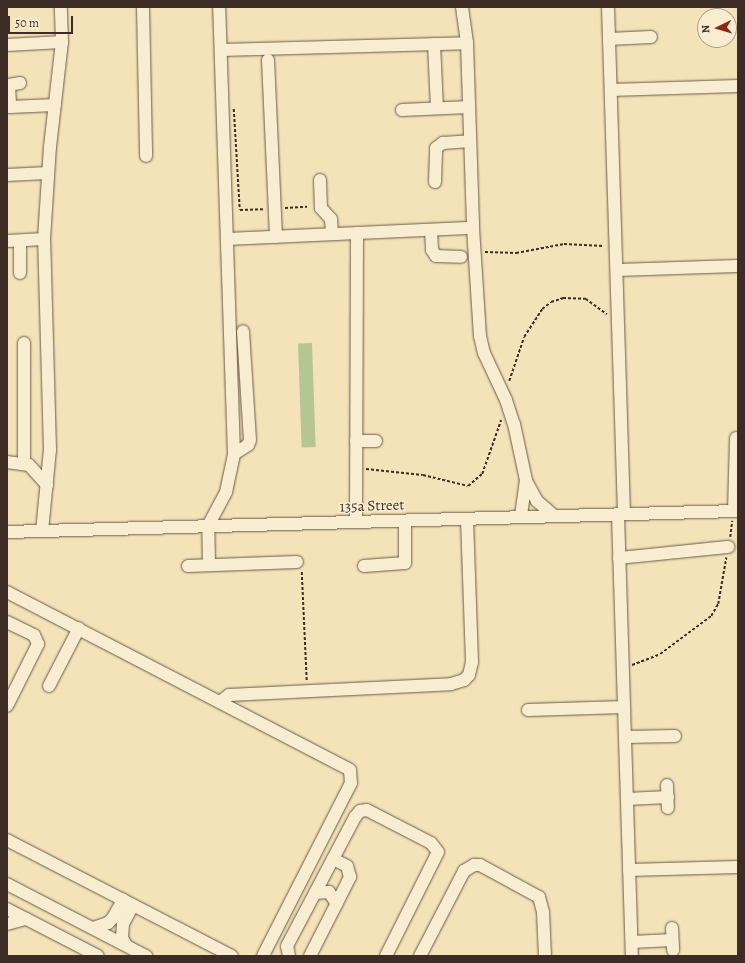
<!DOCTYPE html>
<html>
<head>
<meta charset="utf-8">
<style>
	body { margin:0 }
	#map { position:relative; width:745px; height:963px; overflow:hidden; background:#f4e3b8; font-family:Alegreya,serif }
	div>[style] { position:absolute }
	.green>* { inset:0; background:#b5c594; transform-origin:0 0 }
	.path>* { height:1.5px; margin-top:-0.75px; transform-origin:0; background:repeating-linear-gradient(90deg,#3c2c25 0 3px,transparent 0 5px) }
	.roads { filter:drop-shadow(0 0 1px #6a5a4a) drop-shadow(0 0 1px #6a5a4a) }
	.minor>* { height:12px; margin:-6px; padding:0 6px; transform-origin:6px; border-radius:6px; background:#f8edd1 }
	span { translate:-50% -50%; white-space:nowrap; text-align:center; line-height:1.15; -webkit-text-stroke:3px #f8edd1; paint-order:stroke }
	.street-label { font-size:15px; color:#3c2c25 }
	.frame { position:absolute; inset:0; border:8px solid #3c2c25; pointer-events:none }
	.north { position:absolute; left:697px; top:8px; width:40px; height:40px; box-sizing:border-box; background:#f8edd1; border:1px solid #ada08c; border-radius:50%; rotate:265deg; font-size:11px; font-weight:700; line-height:16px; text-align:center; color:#3c2c25 }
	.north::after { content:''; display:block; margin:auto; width:14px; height:18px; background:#8f2418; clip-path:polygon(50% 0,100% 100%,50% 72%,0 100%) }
	.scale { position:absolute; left:8px; top:16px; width:65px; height:18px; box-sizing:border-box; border:2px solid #3c2c25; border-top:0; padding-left:5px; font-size:12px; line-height:14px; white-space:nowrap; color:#3c2c25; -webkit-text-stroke:3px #f8edd1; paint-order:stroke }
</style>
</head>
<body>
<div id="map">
	<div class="green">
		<div style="left:312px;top:343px;width:104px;height:14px;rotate:88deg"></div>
	</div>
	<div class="path">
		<div style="left:234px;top:109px;width:101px;rotate:86.6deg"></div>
		<div style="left:240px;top:210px;width:25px;rotate:-2deg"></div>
		<div style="left:285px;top:208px;width:22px;rotate:-3deg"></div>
		<div style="left:485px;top:252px;width:31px;rotate:2deg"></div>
		<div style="left:516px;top:253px;width:49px;rotate:-10.6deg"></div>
		<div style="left:564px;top:244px;width:40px;rotate:2.9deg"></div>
		<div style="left:509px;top:381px;width:46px;rotate:-71.2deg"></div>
		<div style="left:524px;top:337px;width:33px;rotate:-57deg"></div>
		<div style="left:542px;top:309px;width:11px;rotate:-38deg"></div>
		<div style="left:551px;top:302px;width:13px;rotate:-18deg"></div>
		<div style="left:563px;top:298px;width:23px;rotate:2deg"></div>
		<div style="left:586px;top:299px;width:26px;rotate:36deg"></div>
		<div style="left:366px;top:469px;width:57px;rotate:6deg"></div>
		<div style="left:423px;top:475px;width:46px;rotate:13.7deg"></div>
		<div style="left:468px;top:486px;width:18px;rotate:-41deg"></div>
		<div style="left:482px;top:474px;width:57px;rotate:-70.6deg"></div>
		<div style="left:730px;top:537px;width:16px;rotate:-83deg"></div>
		<div style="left:302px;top:572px;width:109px;rotate:87.4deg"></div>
		<div style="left:632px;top:665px;width:30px;rotate:-21deg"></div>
		<div style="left:660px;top:654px;width:64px;rotate:-36.7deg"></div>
		<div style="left:711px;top:616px;width:14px;rotate:-60deg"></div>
		<div style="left:718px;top:604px;width:47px;rotate:-80.1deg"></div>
	</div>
	<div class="roads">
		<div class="minor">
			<div style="left:143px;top:7px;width:149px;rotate:88.8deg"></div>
			<div style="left:462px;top:7px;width:36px;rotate:82deg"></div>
			<div style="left:467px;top:43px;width:185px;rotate:88.1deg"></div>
			<div style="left:473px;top:228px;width:108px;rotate:86.3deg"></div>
			<div style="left:480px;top:336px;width:17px;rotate:77deg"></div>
			<div style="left:484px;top:353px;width:52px;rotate:64.9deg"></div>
			<div style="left:506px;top:400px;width:25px;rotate:72deg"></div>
			<div style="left:514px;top:424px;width:57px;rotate:77.9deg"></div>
			<div style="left:526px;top:480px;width:37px;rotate:98deg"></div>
			<div style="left:608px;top:7px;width:507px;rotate:88.19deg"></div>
			<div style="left:609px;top:39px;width:42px;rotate:-2.7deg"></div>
			<div style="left:434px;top:44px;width:64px;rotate:87.3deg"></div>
			<div style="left:7px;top:45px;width:55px;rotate:-3.1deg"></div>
			<div style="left:221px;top:50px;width:246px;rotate:-1.6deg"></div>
			<div style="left:268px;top:60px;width:177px;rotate:87.4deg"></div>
			<div style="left:20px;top:83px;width:11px;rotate:170deg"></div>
			<div style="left:9px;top:85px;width:22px;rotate:87deg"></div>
			<div style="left:10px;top:107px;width:45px;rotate:-2.5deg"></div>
			<div style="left:611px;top:90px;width:127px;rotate:-1.8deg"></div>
			<div style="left:402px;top:110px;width:67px;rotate:-2.6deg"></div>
			<div style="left:7px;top:175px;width:40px;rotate:-2.9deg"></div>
			<div style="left:320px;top:180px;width:28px;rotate:88deg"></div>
			<div style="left:321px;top:208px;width:15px;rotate:48deg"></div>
			<div style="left:331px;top:219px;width:15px;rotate:86deg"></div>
			<div style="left:435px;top:182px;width:34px;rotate:-88deg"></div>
			<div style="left:436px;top:148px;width:9px;rotate:-36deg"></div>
			<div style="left:443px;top:143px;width:27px;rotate:-4deg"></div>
			<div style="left:431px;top:230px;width:20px;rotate:87deg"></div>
			<div style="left:432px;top:250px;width:7px;rotate:56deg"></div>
			<div style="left:436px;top:256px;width:25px;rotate:2deg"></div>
			<div style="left:227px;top:239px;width:246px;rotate:-2.6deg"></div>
			<div style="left:7px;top:241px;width:37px;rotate:-3deg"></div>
			<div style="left:20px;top:241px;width:32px;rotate:90deg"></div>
			<div style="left:617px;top:270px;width:121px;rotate:-1.9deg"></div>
			<div style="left:356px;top:441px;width:20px"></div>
			<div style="left:234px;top:454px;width:17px;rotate:-33deg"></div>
			<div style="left:248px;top:445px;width:5px;rotate:-68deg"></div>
			<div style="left:250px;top:440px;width:109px;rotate:-93.7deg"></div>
			<div style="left:7px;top:462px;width:22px;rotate:8deg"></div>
			<div style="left:29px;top:465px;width:27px;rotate:48deg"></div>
			<div style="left:24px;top:463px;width:120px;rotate:-90deg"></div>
			<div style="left:526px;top:481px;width:23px;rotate:61deg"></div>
			<div style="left:537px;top:501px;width:23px;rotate:41deg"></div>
			<div style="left:734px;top:511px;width:73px;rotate:-88.4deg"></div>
			<div style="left:618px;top:515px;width:441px;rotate:88.2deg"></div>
			<div style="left:356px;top:522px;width:289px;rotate:-89.8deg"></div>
			<div style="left:42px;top:531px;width:81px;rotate:-84.4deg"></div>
			<div style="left:50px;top:450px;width:211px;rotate:-91.6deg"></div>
			<div style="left:44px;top:239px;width:92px;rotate:-86.3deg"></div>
			<div style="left:50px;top:147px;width:106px;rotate:-83.5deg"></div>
			<div style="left:62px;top:42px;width:35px;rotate:-92deg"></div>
			<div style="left:7px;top:532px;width:731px;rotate:-1.65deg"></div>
			<div style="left:619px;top:558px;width:110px;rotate:-5.8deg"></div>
			<div style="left:209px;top:565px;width:39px;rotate:-91deg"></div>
			<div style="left:208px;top:526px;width:38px;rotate:-62deg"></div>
			<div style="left:226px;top:492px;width:39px;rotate:-78deg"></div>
			<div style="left:234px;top:454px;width:447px;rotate:-91.9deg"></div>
			<div style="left:188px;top:566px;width:109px;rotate:-2.1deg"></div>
			<div style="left:364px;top:566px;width:41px;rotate:-4.2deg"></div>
			<div style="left:405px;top:563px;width:42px;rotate:-90deg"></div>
			<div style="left:7px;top:592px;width:386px;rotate:27.4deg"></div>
			<div style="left:350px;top:770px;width:13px;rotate:86deg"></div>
			<div style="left:351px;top:783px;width:194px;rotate:117deg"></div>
			<div style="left:7px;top:622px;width:30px;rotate:26deg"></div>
			<div style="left:34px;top:635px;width:10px;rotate:66deg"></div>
			<div style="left:38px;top:644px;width:69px;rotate:116.6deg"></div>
			<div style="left:49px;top:686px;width:65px;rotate:-62.7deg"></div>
			<div style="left:220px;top:702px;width:11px;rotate:-38deg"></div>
			<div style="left:229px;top:695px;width:222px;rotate:-2.8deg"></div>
			<div style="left:451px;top:684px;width:14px;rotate:-17deg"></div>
			<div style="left:464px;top:680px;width:7px;rotate:-45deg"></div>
			<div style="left:469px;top:675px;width:13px;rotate:-77deg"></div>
			<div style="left:472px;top:662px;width:143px;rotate:-92deg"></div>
			<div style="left:528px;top:710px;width:96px;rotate:-1.8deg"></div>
			<div style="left:625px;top:737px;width:50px;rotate:-1.1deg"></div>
			<div style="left:667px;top:785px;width:23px;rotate:88deg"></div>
			<div style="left:627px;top:799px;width:41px;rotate:-2.8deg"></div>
			<div style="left:7px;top:840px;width:253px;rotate:27.3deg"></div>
			<div style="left:629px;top:870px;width:109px;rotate:-1.6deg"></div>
			<div style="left:7px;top:884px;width:157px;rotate:27.4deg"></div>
			<div style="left:315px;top:893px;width:14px;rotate:-4deg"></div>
			<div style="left:329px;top:892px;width:14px;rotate:56deg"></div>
			<div style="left:7px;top:909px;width:102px;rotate:27.3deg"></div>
			<div style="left:7px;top:924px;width:20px;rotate:-15deg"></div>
			<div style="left:93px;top:928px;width:16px;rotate:-18deg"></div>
			<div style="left:108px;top:923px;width:7px;rotate:-45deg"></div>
			<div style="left:113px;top:918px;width:21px;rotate:-61deg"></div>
			<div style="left:672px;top:928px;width:22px;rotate:87deg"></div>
			<div style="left:632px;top:942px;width:40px;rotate:-2.9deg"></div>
			<div style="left:126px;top:945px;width:8px;rotate:-120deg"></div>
			<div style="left:122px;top:938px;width:14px;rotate:-86deg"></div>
			<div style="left:123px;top:924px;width:21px;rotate:-62deg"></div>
			<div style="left:289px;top:956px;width:10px;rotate:-101deg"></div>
			<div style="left:287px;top:946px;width:146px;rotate:-62.2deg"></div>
			<div style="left:355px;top:817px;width:8px;rotate:-50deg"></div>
			<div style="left:360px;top:811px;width:7px;rotate:-8deg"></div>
			<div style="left:367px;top:810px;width:72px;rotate:27.3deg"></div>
			<div style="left:431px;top:843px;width:11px;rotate:52deg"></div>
			<div style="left:438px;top:852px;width:116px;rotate:116.6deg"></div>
			<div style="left:310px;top:956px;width:89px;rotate:-63.1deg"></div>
			<div style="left:350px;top:877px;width:11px;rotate:-105deg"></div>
			<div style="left:347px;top:866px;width:16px;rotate:-153deg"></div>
			<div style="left:420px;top:956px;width:96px;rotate:-62.6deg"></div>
			<div style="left:464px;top:871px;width:12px;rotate:-31deg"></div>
			<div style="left:474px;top:865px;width:6px"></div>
			<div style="left:480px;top:865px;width:67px;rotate:28.5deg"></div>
			<div style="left:539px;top:897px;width:16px;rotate:75deg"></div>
			<div style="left:543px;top:912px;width:44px;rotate:87.4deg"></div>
		</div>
	</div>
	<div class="street-label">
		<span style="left:372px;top:506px;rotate:-2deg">135a Street</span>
	</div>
	<div class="frame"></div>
	<div class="north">N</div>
	<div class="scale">50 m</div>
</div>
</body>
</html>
